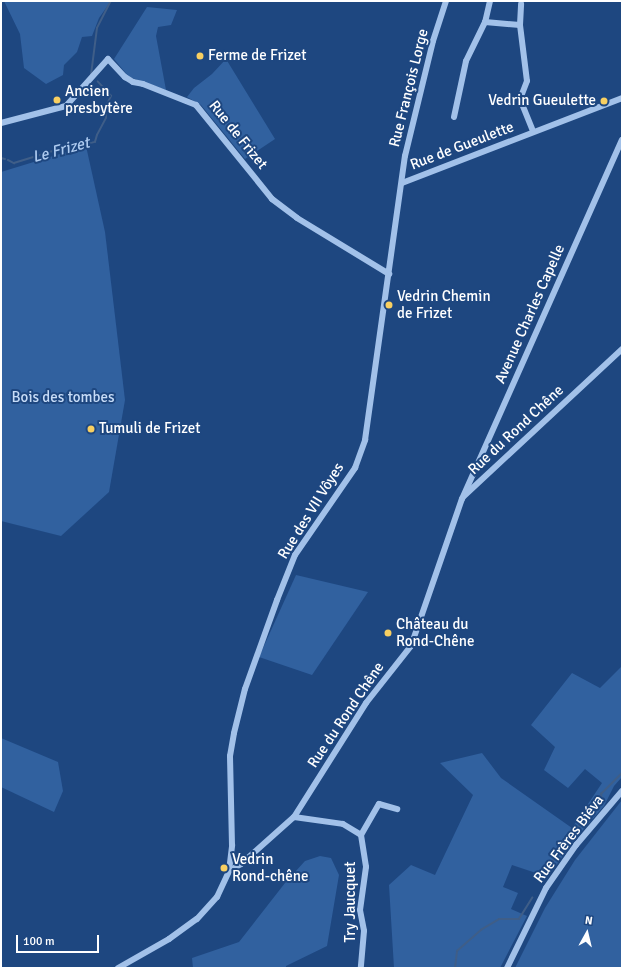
<!DOCTYPE html>
<html>
<head>
<meta charset="utf-8">
<style>
	body { margin:0 }
	#map { position:relative; width:623px; height:969px; overflow:hidden; background:#1e4780; font-family:Signika,sans-serif }
	div>[style] { position:absolute }
	.green>* { inset:0; background:#31619f }
	.stream>* { height:1.5px; margin:-0.75px; padding:0 0.75px; transform-origin:0.75px; border-radius:0.75px; background:#3f5e88 }
	.minor>* { height:6px; margin:-3px; padding:0 3px; transform-origin:3px; border-radius:3px; background:#a2c1e9 }
	.dots>* { width:11px; height:11px; translate:-50% -50%; box-sizing:border-box; border:2px solid #1e4780; border-radius:50% }
	span { translate:-50% -50%; white-space:nowrap; text-align:center; line-height:1.15; -webkit-text-stroke:4px #1e4780; paint-order:stroke }
	.poi-label { font-size:15px; color:#fff }
	.left { translate:0 -50%; text-align:left }
	.right { translate:-100% -50%; text-align:right }
	.street-label { font-size:15px; color:#fff }
	.park-label { font-size:15px; color:#c7dcf7 }
	.water-label { font-size:16px; color:#aecbf0; font-style:italic }
	.frame { position:absolute; inset:0; border:2px solid #fff; pointer-events:none }
	.north { position:absolute; left:567px; top:913px; width:40px; height:40px; -webkit-text-stroke:3px #1e4780; paint-order:stroke; rotate:8deg; font-size:11px; font-weight:700; line-height:16px; text-align:center; color:#fff }
	.north::after { content:''; display:block; margin:auto; width:14px; height:18px; background:#fff; clip-path:polygon(50% 0,100% 100%,50% 72%,0 100%) }
	.scale { position:absolute; left:16px; top:935px; width:83px; height:18px; box-sizing:border-box; border:2px solid #fff; border-top:0; padding-left:5px; font-size:12px; line-height:14px; white-space:nowrap; color:#fff; -webkit-text-stroke:3px #1e4780; paint-order:stroke }
</style>
</head>
<body>
<div id="map">
	<div class="green">
		<div style="clip-path:polygon(4px 1px,111px 1px,99px 18px,92px 36px,82px 37px,77px 52px,64px 65px,63px 75px,46px 84px,24px 68px,20px 34px)"></div>
		<div style="clip-path:polygon(147px 7px,177px 10px,171px 25px,158px 27px,156px 36px,166px 90px,129px 77px,114px 59px)"></div>
		<div style="clip-path:polygon(226px 59px,275px 139px,245px 159px,201px 105px,187px 97px,194px 88px,212px 74px)"></div>
		<div style="clip-path:polygon(86px 146px,105px 232px,125px 400px,109px 492px,61px 536px,1px 521px,1px 172px)"></div>
		<div style="clip-path:polygon(296px 575px,368px 592px,312px 675px,259px 657px)"></div>
		<div style="clip-path:polygon(622px 666px,622px 777px,614px 786px,604px 806px,574px 840px,548px 877px,512px 865px,503px 887px,518px 893px,511px 909px,527px 916px,500px 968px,394px 968px,389px 885px,411px 865px,435px 875px,473px 795px,440px 763px,482px 753px,501px 778px,572px 828px,602px 783px,585px 769px,568px 788px,544px 770px,555px 747px,531px 725px,572px 673px,600px 688px)"></div>
		<div style="clip-path:polygon(1px 738px,58px 762px,63px 791px,54px 812px,1px 787px)"></div>
		<div style="clip-path:polygon(622px 800px,622px 968px,515px 968px,545px 908px,575px 860px)"></div>
		<div style="clip-path:polygon(320px 856px,331px 858px,339px 875px,327px 946px,286px 966px,286px 968px,193px 968px,192px 958px,239px 942px,285px 883px,305px 861px)"></div>
	</div>
	<div class="stream">
		<div style="left:91px;top:75px;width:47px;rotate:-82.7deg"></div>
		<div style="left:97px;top:28px;width:30px;rotate:-63deg"></div>
		<div style="left:1px;top:158px;width:4px;rotate:14deg"></div>
		<div style="left:8px;top:160px;width:7px;rotate:27deg"></div>
		<div style="left:14px;top:163px;width:37px;rotate:-17deg"></div>
		<div style="left:49px;top:152px;width:47px;rotate:-12.3deg"></div>
		<div style="left:95px;top:142px;width:7px;rotate:-74deg"></div>
		<div style="left:97px;top:135px;width:19px;rotate:-62deg"></div>
		<div style="left:106px;top:118px;width:12px;rotate:-90deg"></div>
		<div style="left:106px;top:106px;width:11px;rotate:-63deg"></div>
		<div style="left:111px;top:96px;width:19px;rotate:-133deg"></div>
		<div style="left:541px;top:878px;width:55px;rotate:-54.6deg"></div>
		<div style="left:573px;top:833px;width:44px;rotate:-48.7deg"></div>
		<div style="left:602px;top:800px;width:6px;rotate:-99deg"></div>
		<div style="left:601px;top:794px;width:30px;rotate:-45deg"></div>
		<div style="left:455px;top:968px;width:17px;rotate:-83deg"></div>
		<div style="left:457px;top:951px;width:32px;rotate:-41deg"></div>
		<div style="left:481px;top:930px;width:21px;rotate:-31deg"></div>
		<div style="left:499px;top:919px;width:20px"></div>
		<div style="left:519px;top:919px;width:25px;rotate:-58deg"></div>
	</div>
	<div class="minor">
		<div style="left:490px;top:1px;width:22px;rotate:103deg"></div>
		<div style="left:485px;top:22px;width:35px;rotate:5deg"></div>
		<div style="left:520px;top:25px;width:56px;rotate:82.9deg"></div>
		<div style="left:527px;top:81px;width:19px;rotate:111deg"></div>
		<div style="left:520px;top:99px;width:35px;rotate:68deg"></div>
		<div style="left:520px;top:25px;width:21px;rotate:-87deg"></div>
		<div style="left:454px;top:117px;width:57px;rotate:-77.9deg"></div>
		<div style="left:466px;top:61px;width:43px;rotate:-64deg"></div>
		<div style="left:1px;top:123px;width:67px;rotate:-14.7deg"></div>
		<div style="left:66px;top:106px;width:63px;rotate:-48.2deg"></div>
		<div style="left:108px;top:59px;width:25px;rotate:47deg"></div>
		<div style="left:125px;top:77px;width:9px;rotate:32deg"></div>
		<div style="left:133px;top:82px;width:10px;rotate:11deg"></div>
		<div style="left:143px;top:84px;width:57px;rotate:21.6deg"></div>
		<div style="left:196px;top:105px;width:121px;rotate:51deg"></div>
		<div style="left:272px;top:199px;width:31px;rotate:37deg"></div>
		<div style="left:297px;top:218px;width:108px;rotate:31.3deg"></div>
		<div style="left:402px;top:183px;width:236px;rotate:-21.1deg"></div>
		<div style="left:464px;top:496px;width:216px;rotate:-42.9deg"></div>
		<div style="left:294px;top:817px;width:49px;rotate:8.1deg"></div>
		<div style="left:343px;top:824px;width:21px;rotate:31deg"></div>
		<div style="left:361px;top:835px;width:32px;rotate:81deg"></div>
		<div style="left:366px;top:867px;width:43px;rotate:97.9deg"></div>
		<div style="left:360px;top:910px;width:21px;rotate:79deg"></div>
		<div style="left:364px;top:931px;width:37px;rotate:95deg"></div>
		<div style="left:361px;top:835px;width:36px;rotate:-60deg"></div>
		<div style="left:379px;top:804px;width:19px;rotate:16deg"></div>
		<div style="left:229px;top:871px;width:26px;rotate:-83deg"></div>
		<div style="left:232px;top:845px;width:89px;rotate:-91.3deg"></div>
		<div style="left:230px;top:756px;width:23px;rotate:-80deg"></div>
		<div style="left:234px;top:733px;width:45px;rotate:-76deg"></div>
		<div style="left:245px;top:689px;width:95px;rotate:-70.2deg"></div>
		<div style="left:277px;top:600px;width:48px;rotate:-68.2deg"></div>
		<div style="left:295px;top:555px;width:106px;rotate:-55.4deg"></div>
		<div style="left:355px;top:468px;width:30px;rotate:-70deg"></div>
		<div style="left:365px;top:440px;width:287px;rotate:-82deg"></div>
		<div style="left:405px;top:156px;width:118px;rotate:-76.3deg"></div>
		<div style="left:433px;top:41px;width:42px;rotate:-72deg"></div>
		<div style="left:118px;top:968px;width:59px;rotate:-29.6deg"></div>
		<div style="left:169px;top:939px;width:34px;rotate:-36deg"></div>
		<div style="left:197px;top:919px;width:30px;rotate:-48deg"></div>
		<div style="left:217px;top:897px;width:29px;rotate:-65deg"></div>
		<div style="left:229px;top:871px;width:14px;rotate:-30deg"></div>
		<div style="left:241px;top:864px;width:71px;rotate:-41.6deg"></div>
		<div style="left:294px;top:817px;width:135px;rotate:-57.7deg"></div>
		<div style="left:366px;top:703px;width:73px;rotate:-51.7deg"></div>
		<div style="left:411px;top:646px;width:156px;rotate:-70.9deg"></div>
		<div style="left:462px;top:499px;width:393px;rotate:-66deg"></div>
		<div style="left:507px;top:968px;width:89px;rotate:-64deg"></div>
		<div style="left:546px;top:888px;width:52px;rotate:-55.1deg"></div>
		<div style="left:576px;top:845px;width:71px;rotate:-49.6deg"></div>
	</div>
	<div class="dots">
		<div style="left:200px;top:56px;background:#f8cf61"></div>
		<div style="left:57px;top:100px;background:#f8cf61"></div>
		<div style="left:604px;top:101px;background:#f8cf61"></div>
		<div style="left:389px;top:305px;background:#f8cf61"></div>
		<div style="left:91px;top:429px;background:#f8cf61"></div>
		<div style="left:388px;top:633px;background:#f8cf61"></div>
		<div style="left:224px;top:868px;background:#f8cf61"></div>
	</div>
	<div class="poi-label">
		<span class="left" style="left:208px;top:56px">Ferme de Frizet</span>
		<span class="left" style="left:65px;top:100px">Ancien<br>presbytère</span>
		<span class="right" style="left:596px;top:101px">Vedrin Gueulette</span>
		<span class="left" style="left:397px;top:305px">Vedrin Chemin<br>de Frizet</span>
		<span class="left" style="left:99px;top:429px">Tumuli de Frizet</span>
		<span class="left" style="left:396px;top:633px">Château du<br>Rond-Chêne</span>
		<span class="left" style="left:232px;top:868px">Vedrin<br>Rond-chêne</span>
	</div>
	<div class="street-label">
		<span style="left:409px;top:88px;rotate:-76deg">Rue François Lorge</span>
		<span style="left:238px;top:135px;rotate:51deg">Rue de Frizet</span>
		<span style="left:462px;top:146px;rotate:-21deg">Rue de Gueulette</span>
		<span style="left:530px;top:314px;rotate:-66deg">Avenue Charles Capelle</span>
		<span style="left:516px;top:430px;rotate:-43deg">Rue du Rond Chêne</span>
		<span style="left:311px;top:511px;rotate:-58deg">Rue des VII Vôyes</span>
		<span style="left:346px;top:715px;rotate:-56deg">Rue du Rond Chêne</span>
		<span style="left:569px;top:839px;rotate:-53deg">Rue Frères Biéva</span>
		<span style="left:351px;top:902px;rotate:-90deg">Try Jaucquet</span>
	</div>
	<div class="park-label">
		<span style="left:63px;top:398px">Bois des tombes</span>
	</div>
	<div class="water-label">
		<span style="left:61px;top:150px;rotate:-15deg">Le Frizet</span>
	</div>
	<div class="frame"></div>
	<div class="north">N</div>
	<div class="scale">100 m</div>
</div>
</body>
</html>
